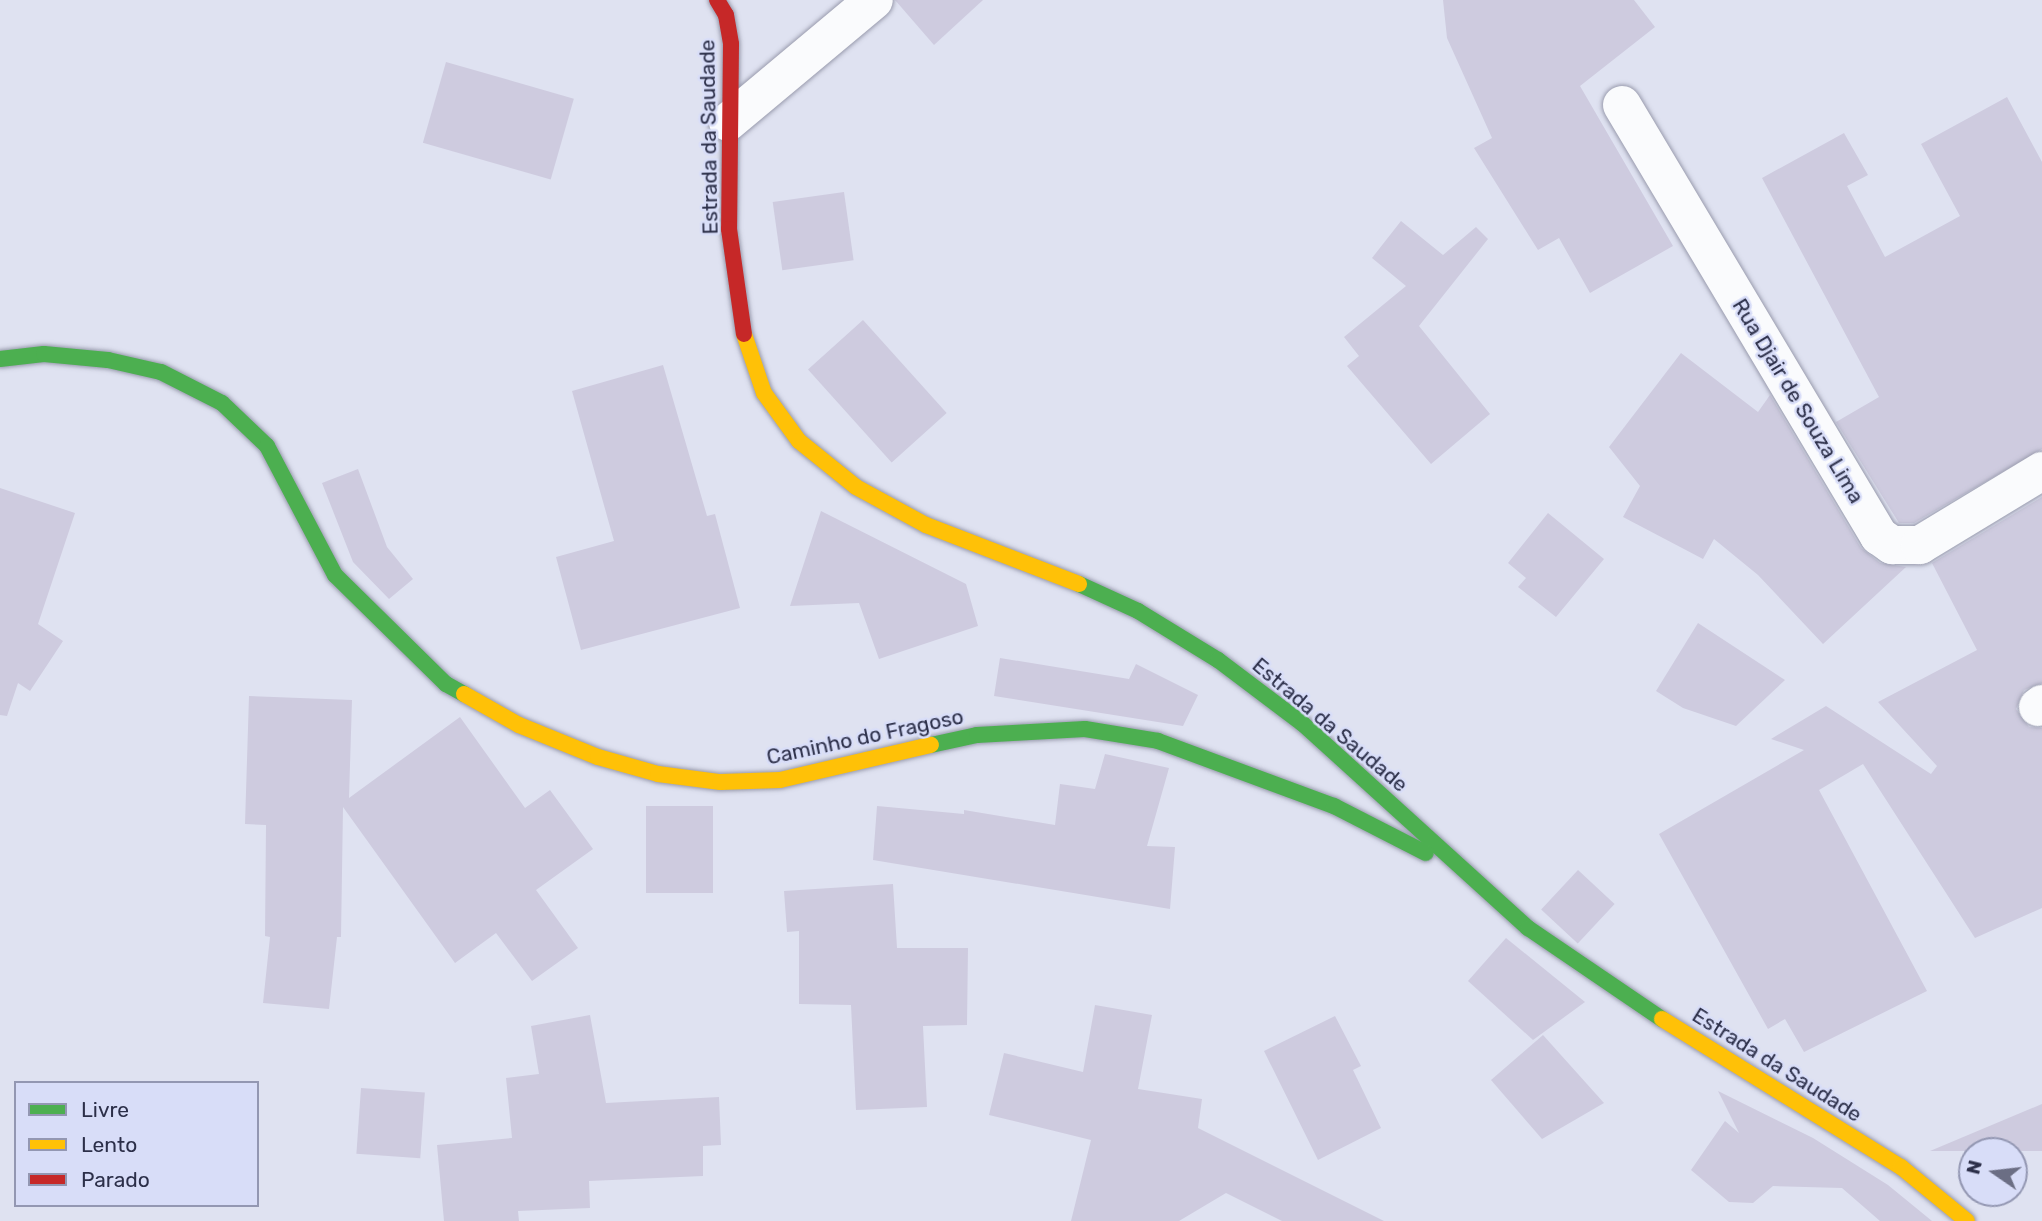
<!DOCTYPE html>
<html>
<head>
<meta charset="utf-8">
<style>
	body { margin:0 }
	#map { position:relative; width:2042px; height:1221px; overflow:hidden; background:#dfe2f1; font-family:Rubik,sans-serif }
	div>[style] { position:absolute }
	.building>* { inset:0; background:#cecbdf; transform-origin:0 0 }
	.roads { filter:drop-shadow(0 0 2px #999bad) drop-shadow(0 0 2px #999bad) }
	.street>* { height:38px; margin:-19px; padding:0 19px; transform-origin:19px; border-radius:19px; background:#fafbfd }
	.fast>* { height:16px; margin:-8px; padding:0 8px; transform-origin:8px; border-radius:8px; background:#4caf50 }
	.slow>* { height:16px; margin:-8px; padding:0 8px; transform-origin:8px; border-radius:8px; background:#ffc107 }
	.jam>* { height:16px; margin:-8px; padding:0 8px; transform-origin:8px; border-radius:8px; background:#c62828 }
	span { translate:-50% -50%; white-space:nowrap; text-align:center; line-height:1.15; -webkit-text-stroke:5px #d8ddf8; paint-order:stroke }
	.street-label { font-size:21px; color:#2c2f49 }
	.legend { position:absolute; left:14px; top:1081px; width:245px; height:126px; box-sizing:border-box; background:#d8ddf8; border:2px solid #9397b2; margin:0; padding:9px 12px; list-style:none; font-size:21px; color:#2c2f49 }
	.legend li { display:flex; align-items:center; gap:14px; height:35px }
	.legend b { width:35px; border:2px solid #9397b2 }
	.north { position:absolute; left:1958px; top:1137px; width:70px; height:70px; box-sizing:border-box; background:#d8ddf8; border:2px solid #9397b2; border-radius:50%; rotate:284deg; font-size:19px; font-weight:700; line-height:28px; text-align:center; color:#2c2f49 }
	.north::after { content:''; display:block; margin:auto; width:24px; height:32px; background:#6b6e84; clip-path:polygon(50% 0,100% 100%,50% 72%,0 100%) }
</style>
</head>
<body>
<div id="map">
	<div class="building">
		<div style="clip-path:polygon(895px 0,983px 0,934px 45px)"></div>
		<div style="clip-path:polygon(1443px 0,1634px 0,1655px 27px,1580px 86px,1673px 246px,1590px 293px,1559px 238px,1538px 250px,1474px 148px,1492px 138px,1447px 38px)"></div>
		<div style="left:446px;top:62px;width:133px;height:84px;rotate:16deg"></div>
		<div style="clip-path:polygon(2007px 97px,2042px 162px,2042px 449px,1914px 523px,1899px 523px,1836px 422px,1879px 397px,1762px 178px,1844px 133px,1868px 175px,1847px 186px,1885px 257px,1960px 216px,1921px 144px)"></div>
		<div style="left:844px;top:192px;width:69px;height:72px;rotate:82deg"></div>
		<div style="clip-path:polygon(1401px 221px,1443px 255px,1476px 227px,1488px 239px,1419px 326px,1490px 414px,1431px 464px,1347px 366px,1359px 356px,1344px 337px,1406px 286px,1372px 258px)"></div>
		<div style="left:863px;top:320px;width:125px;height:74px;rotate:48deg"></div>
		<div style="clip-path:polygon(1681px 353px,1758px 412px,1770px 395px,1861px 548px,1880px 563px,1906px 567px,1823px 644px,1758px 575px,1714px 539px,1703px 559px,1623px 517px,1640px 486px,1609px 447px)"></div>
		<div style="clip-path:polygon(663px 365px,707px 516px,715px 514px,740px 608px,581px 650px,556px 557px,614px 541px,572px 391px)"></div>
		<div style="clip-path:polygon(358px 469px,387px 547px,413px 579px,389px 599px,353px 562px,322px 483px)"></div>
		<div style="clip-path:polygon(0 488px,75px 513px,38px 624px,63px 641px,30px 691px,18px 683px,7px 716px,0 715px)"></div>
		<div style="clip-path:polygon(2042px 497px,2042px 683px,2024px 690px,2016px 709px,2029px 727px,2042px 728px,2042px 908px,1975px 938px,1863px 764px,1819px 790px,1927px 991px,1804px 1052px,1785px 1019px,1768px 1029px,1659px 834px,1804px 750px,1771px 739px,1826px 706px,1931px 774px,1937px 766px,1878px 702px,1977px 650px,1932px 563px)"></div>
		<div style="clip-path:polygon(821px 511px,966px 584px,978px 626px,879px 659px,859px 603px,790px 606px)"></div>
		<div style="clip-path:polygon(1548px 513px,1604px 559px,1556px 617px,1518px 587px,1526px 578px,1508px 563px)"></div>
		<div style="clip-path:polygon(1698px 623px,1785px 680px,1736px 726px,1683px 708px,1656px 691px)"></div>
		<div style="clip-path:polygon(1000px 658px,1129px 679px,1136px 664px,1198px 695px,1183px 726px,994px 696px)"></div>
		<div style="clip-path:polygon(249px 696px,352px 700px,349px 798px,460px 717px,525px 808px,550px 790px,593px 849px,536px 890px,578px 948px,532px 981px,496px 933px,455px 963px,343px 807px,341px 937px,337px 937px,329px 1009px,263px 1003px,270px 937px,265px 936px,266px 825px,245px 824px)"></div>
		<div style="clip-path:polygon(1105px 754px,1169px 768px,1147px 846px,1175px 847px,1170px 909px,873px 860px,877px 806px,964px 814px,964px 810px,1055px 825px,1060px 784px,1095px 789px)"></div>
		<div style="left:646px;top:806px;width:67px;height:87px"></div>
		<div style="left:1578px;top:870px;width:50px;height:54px;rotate:43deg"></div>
		<div style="clip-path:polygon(893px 884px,897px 948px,968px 948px,967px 1025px,923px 1026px,927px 1107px,856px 1110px,851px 1005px,799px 1004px,799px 931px,787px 932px,784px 891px)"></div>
		<div style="clip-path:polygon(1506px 938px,1585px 1002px,1533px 1040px,1468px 981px)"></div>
		<div style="clip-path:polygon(1095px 1005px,1152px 1015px,1138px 1089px,1202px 1099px,1198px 1128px,1384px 1221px,1282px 1221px,1226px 1193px,1179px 1221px,1071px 1221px,1091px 1140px,989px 1115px,1004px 1053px,1083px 1072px)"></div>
		<div style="clip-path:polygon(590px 1015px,606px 1103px,719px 1097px,721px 1145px,703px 1146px,703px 1176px,589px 1181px,590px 1208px,518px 1211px,519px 1221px,444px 1221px,437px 1145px,512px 1138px,506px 1078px,539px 1074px,531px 1026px)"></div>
		<div style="clip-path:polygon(1335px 1016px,1361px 1066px,1353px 1070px,1381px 1128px,1318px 1160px,1264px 1051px)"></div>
		<div style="clip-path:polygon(1543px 1035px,1604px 1103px,1542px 1139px,1491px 1080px)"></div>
		<div style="left:361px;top:1088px;width:64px;height:66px;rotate:4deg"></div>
		<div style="clip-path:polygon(1718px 1091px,1813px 1138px,1888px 1185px,1932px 1221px,1880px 1221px,1842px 1188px,1773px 1186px,1753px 1203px,1729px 1202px,1691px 1170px,1725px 1121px,1739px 1133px)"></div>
		<div style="clip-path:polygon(2042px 1104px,2042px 1151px,1930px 1151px)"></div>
	</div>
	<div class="roads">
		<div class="street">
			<div style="left:1622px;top:105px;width:502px;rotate:59.19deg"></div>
			<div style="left:1879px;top:536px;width:16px;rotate:35deg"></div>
			<div style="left:1892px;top:545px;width:28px"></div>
			<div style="left:1920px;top:545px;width:143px;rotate:-31.2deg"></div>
			<div style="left:728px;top:122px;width:190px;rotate:-39.9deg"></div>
			<div style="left:2038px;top:707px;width:5px;rotate:-37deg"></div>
		</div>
		<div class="fast">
			<div style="left:0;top:359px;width:44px;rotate:-6.5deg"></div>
			<div style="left:44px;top:354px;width:64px;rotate:5.4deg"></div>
			<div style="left:108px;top:360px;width:54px;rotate:12.8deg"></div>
			<div style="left:161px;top:372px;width:68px;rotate:26.9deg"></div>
			<div style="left:222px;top:403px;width:62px;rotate:43.7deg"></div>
			<div style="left:267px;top:446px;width:146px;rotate:62.2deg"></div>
			<div style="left:335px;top:575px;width:156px;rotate:44.5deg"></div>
			<div style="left:446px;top:684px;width:21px;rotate:29deg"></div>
			<div style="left:1079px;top:584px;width:65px;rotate:24.6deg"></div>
			<div style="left:1138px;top:611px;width:94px;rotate:31.5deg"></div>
			<div style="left:1218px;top:660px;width:106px;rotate:37deg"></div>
			<div style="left:1303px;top:724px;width:304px;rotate:42.2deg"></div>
			<div style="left:1528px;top:928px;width:162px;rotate:34.2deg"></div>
			<div style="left:931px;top:745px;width:47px;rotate:-12.3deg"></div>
			<div style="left:977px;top:735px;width:108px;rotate:-3.2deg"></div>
			<div style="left:1085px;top:729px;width:74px;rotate:9.3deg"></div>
			<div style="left:1158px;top:741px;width:188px;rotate:20.3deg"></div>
			<div style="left:1334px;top:806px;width:103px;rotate:27.1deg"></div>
		</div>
		<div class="slow">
			<div style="left:744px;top:334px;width:62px;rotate:71.3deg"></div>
			<div style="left:764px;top:393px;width:59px;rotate:53.9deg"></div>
			<div style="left:799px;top:441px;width:73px;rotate:38.9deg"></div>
			<div style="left:856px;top:487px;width:80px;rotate:28.5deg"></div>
			<div style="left:926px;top:525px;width:164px;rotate:21.1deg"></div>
			<div style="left:464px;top:694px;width:63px;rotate:29.4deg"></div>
			<div style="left:519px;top:725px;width:85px;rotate:22.1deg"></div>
			<div style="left:598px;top:757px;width:62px;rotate:15.8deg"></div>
			<div style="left:658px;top:774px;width:63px;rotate:7.4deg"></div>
			<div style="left:720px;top:782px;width:60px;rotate:-1.9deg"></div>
			<div style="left:780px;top:780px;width:155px;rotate:-13.1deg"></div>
			<div style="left:1662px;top:1019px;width:281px;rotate:31.8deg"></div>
			<div style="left:1901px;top:1167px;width:85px;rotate:39.3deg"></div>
		</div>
		<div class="jam">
			<div style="left:717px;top:0;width:17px;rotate:59deg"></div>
			<div style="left:726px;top:15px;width:29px;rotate:80deg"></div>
			<div style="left:731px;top:44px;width:185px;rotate:90.6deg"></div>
			<div style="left:729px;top:229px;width:106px;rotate:81.9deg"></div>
		</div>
	</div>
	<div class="street-label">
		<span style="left:709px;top:137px;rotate:-91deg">Estrada da Saudade</span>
		<span style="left:1798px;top:401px;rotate:59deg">Rua Djair de Souza Lima</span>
		<span style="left:1330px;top:725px;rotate:40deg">Estrada da Saudade</span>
		<span style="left:865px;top:737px;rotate:-12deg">Caminho do Fragoso</span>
		<span style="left:1777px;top:1065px;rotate:32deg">Estrada da Saudade</span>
	</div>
	<ul class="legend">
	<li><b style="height:9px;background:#4caf50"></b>Livre</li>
	<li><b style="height:9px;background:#ffc107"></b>Lento</li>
	<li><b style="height:9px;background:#c62828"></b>Parado</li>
	</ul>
	<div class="north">N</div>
</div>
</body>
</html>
